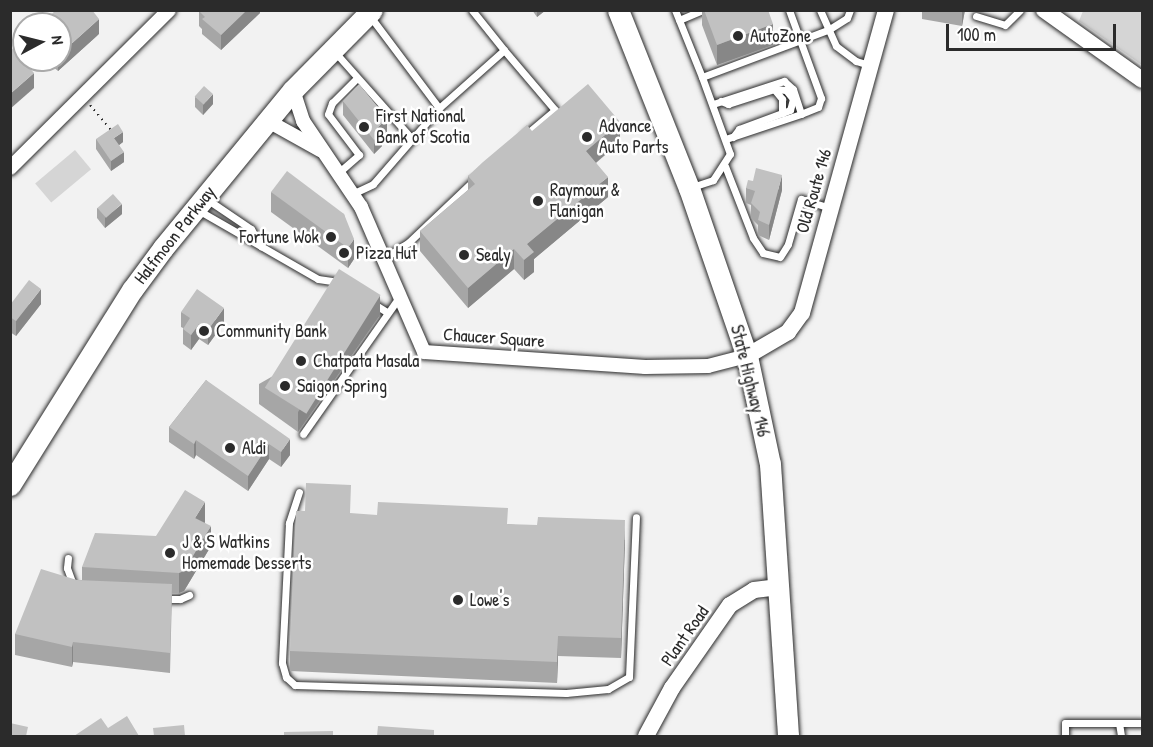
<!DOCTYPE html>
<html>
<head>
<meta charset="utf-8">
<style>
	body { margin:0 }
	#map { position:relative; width:1153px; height:747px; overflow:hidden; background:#f2f2f2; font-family:"Patrick Hand",sans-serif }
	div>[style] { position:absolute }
	.green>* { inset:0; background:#d5d5d5; transform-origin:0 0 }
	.path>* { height:2px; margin-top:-1px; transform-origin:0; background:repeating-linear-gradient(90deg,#2b2b2b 0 1.5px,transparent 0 6px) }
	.roads { filter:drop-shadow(0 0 2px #2b2b2b) drop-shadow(0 0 2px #2b2b2b) }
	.service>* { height:7px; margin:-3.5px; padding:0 3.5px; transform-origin:3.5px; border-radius:3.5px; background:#fff }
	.minor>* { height:14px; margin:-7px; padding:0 7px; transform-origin:7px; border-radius:7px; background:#fff }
	.tertiary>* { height:16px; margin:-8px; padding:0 8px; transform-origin:8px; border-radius:8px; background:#fff }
	.primary>* { height:21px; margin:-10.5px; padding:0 10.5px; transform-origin:10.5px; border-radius:10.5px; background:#fff }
	.wall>* { inset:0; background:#a6a6a6 }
	.shaded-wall>* { inset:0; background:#878787 }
	.building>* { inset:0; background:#c1c1c1; transform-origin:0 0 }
	.dots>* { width:16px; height:16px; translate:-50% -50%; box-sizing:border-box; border:3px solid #fff; border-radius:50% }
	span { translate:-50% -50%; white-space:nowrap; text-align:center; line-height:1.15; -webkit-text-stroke:5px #fff; paint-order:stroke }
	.poi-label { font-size:18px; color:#2b2b2b }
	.left { translate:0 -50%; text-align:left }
	.right { translate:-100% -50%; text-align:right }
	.street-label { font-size:18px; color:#2b2b2b }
	.frame { position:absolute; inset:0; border:12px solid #2b2b2b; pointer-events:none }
	.north { position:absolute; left:12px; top:12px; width:60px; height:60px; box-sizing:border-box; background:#fff; border:2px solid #aaa; border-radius:50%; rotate:83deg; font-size:16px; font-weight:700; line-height:24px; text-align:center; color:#2b2b2b }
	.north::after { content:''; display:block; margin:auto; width:21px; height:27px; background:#2b2b2b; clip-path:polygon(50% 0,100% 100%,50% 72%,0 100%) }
	.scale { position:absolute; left:946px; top:24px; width:170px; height:27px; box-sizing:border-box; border:3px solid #2b2b2b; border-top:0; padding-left:8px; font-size:18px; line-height:21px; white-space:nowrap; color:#2b2b2b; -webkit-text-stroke:4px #fff; paint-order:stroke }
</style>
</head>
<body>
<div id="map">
	<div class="green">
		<div style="clip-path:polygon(1083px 11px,1142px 11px,1142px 65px,1079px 21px)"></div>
		<div style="left:75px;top:150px;width:25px;height:52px;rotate:50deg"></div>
	</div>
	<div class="path">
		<div style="left:90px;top:105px;width:33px;rotate:50deg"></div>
	</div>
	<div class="roads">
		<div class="service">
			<div style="left:675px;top:10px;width:72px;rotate:68.1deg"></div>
			<div style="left:702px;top:77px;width:134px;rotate:-20.5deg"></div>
			<div style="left:828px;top:30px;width:22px;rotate:-32deg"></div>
			<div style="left:847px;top:18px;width:9px;rotate:-69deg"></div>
			<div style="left:789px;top:10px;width:94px;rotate:70deg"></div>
			<div style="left:821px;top:98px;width:9px;rotate:108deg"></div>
			<div style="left:818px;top:107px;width:18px;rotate:158deg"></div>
			<div style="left:820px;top:10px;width:39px;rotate:66deg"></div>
			<div style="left:836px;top:46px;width:25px;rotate:37deg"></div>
			<div style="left:856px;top:61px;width:14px;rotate:17deg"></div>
			<div style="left:976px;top:16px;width:30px;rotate:17deg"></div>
			<div style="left:1005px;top:25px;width:21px;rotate:-45deg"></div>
			<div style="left:679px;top:20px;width:25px;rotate:-23deg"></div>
			<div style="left:504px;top:50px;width:79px;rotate:49.6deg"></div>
			<div style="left:555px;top:110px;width:39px;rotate:140deg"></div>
			<div style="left:334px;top:51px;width:118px;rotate:48.4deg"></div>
			<div style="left:774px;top:89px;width:12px;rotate:5deg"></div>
			<div style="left:786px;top:90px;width:11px;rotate:52deg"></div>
			<div style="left:793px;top:99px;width:11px;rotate:105deg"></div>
			<div style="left:790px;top:110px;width:9px;rotate:159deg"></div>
			<div style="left:721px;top:101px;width:8px;rotate:23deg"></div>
			<div style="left:728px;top:104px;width:48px;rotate:-18.1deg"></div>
			<div style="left:774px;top:89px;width:13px;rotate:51deg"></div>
			<div style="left:782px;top:99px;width:14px;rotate:90deg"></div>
			<div style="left:782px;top:113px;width:46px;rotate:159.6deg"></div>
			<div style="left:739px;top:129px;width:10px;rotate:127deg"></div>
			<div style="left:713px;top:104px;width:75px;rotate:-17.9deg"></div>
			<div style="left:784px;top:81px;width:12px;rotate:42deg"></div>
			<div style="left:793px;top:89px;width:26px;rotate:72deg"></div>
			<div style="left:801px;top:114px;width:79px;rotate:161.6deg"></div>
			<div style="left:439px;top:108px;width:87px;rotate:-41.7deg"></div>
			<div style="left:504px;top:50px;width:51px;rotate:-128.7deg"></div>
			<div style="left:725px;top:166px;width:77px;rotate:68.7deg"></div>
			<div style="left:753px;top:238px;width:18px;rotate:56deg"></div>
			<div style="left:763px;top:253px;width:17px;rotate:13deg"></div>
			<div style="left:780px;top:257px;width:15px;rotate:-58deg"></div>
			<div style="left:788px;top:244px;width:47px;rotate:-73.9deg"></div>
			<div style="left:801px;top:199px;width:30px;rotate:17deg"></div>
			<div style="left:338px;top:173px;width:28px;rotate:-41deg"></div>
			<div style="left:359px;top:155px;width:51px;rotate:-127.1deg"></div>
			<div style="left:328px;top:114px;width:12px;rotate:-70deg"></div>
			<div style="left:332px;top:103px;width:35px;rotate:-45deg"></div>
			<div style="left:692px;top:187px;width:22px;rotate:-18deg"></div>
			<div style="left:713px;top:180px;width:31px;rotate:-57deg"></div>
			<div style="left:730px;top:154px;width:82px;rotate:-110deg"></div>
			<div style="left:352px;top:194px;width:23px;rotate:-25deg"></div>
			<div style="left:373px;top:184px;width:101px;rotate:-49deg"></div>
			<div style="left:439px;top:108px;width:115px;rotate:-126.9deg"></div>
			<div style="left:208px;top:200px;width:52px;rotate:34deg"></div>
			<div style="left:251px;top:229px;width:20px;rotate:60deg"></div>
			<div style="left:198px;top:210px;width:138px;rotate:29.9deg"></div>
			<div style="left:318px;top:279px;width:21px;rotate:8deg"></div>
			<div style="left:383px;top:259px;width:31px;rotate:-33deg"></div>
			<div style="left:409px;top:242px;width:90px;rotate:-43.6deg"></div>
			<div style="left:374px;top:304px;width:15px;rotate:32deg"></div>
			<div style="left:303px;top:434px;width:169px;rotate:-54.9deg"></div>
			<div style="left:299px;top:492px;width:33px;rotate:108deg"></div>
			<div style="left:289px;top:523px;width:140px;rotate:92.9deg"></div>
			<div style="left:282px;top:663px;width:15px;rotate:74deg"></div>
			<div style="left:286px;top:677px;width:12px;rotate:42deg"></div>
			<div style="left:295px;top:685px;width:271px;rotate:1.7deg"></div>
			<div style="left:566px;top:693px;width:42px;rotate:-5.4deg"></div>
			<div style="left:608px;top:689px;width:24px;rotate:-30deg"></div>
			<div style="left:629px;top:677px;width:160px;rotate:-87.5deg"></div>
			<div style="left:68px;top:558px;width:10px;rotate:96deg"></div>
			<div style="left:67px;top:568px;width:20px;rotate:70deg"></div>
			<div style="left:163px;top:599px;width:17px"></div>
			<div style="left:180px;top:599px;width:10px;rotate:-24deg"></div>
			<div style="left:1119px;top:723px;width:13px;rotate:81deg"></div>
			<div style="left:1065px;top:736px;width:13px;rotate:-90deg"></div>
			<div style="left:1065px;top:723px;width:77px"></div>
		</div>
		<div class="minor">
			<div style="left:293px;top:90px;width:33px;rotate:72deg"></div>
			<div style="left:303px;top:121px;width:104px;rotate:56deg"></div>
			<div style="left:361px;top:207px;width:158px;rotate:66.5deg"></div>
			<div style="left:424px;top:352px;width:222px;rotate:3.9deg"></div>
			<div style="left:645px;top:367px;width:63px;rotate:-0.9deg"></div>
			<div style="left:708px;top:366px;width:40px;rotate:-14.4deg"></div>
			<div style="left:268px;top:121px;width:60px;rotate:29.1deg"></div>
			<div style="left:10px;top:168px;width:224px;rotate:-44.8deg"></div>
		</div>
		<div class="tertiary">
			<div style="left:1044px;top:10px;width:120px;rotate:35.5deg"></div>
			<div style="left:747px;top:356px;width:48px;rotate:-30.3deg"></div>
			<div style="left:788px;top:332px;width:24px;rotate:-54deg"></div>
			<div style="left:802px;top:313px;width:314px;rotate:-74.5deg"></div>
			<div style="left:646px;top:736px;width:55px;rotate:-61.6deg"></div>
			<div style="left:672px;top:688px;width:101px;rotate:-55.1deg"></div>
			<div style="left:730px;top:605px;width:28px;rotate:-32deg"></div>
			<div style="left:754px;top:590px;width:25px;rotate:-7deg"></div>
		</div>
		<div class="primary">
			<div style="left:618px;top:10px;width:192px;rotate:68.3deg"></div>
			<div style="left:689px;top:188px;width:178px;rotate:71deg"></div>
			<div style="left:747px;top:356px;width:110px;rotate:78deg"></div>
			<div style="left:770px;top:464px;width:273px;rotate:86.2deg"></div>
			<div style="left:10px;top:485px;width:230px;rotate:-58deg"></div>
			<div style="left:132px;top:290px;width:52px;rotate:-53.6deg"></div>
			<div style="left:163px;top:248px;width:205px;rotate:-50.6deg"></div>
			<div style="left:293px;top:90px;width:112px;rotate:-45.4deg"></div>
		</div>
	</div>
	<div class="wall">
		<div style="clip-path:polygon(199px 10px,260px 10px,260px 13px,221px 50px,202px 34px,202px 29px,199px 26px)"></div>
		<div style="clip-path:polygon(532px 10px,546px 10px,537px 17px)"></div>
		<div style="clip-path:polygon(702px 10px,768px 10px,773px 45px,717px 65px,702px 25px)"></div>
		<div style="clip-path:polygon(922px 10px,965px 10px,962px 26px,922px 19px)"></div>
		<div style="clip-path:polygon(99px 34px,58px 71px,45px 60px,60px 60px)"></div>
		<div style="clip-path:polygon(195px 97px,213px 104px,203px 115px,195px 107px)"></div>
		<div style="clip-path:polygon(343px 101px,387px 133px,382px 138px,382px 146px,374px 154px,343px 115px)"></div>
		<div style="clip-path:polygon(532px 131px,620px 142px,596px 163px,608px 197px,534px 259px,534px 272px,524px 280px,514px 269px,468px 308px,420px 251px,420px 231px,468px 190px,468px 176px)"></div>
		<div style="clip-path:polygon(96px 139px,123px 142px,119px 145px,124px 162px,111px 171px,96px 149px)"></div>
		<div style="clip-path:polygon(746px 188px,782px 190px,769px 240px,758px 235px,758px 225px,751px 218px,751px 205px,746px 203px)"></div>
		<div style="clip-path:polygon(271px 192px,344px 214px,354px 259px,348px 268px,271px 212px)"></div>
		<div style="clip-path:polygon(97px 208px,122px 214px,105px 228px,97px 218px)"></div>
		<div style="clip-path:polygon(41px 304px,16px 336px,10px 332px,10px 305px)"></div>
		<div style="clip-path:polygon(181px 312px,224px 323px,208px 345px,199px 339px,191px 350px,183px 344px,183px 328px,181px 327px)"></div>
		<div style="clip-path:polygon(380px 315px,298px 432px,259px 404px,259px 384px)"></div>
		<div style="clip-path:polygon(206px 380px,290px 455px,281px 467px,269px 459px,248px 491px,196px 455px,194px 459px,169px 442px,169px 427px)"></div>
		<div style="clip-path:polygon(351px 514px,508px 524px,625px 540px,621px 658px,558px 656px,557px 683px,290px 671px,290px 651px)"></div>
		<div style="clip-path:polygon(205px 522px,205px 523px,211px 546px,184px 591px,179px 593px,172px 593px,170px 673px,73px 662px,72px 667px,15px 655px,15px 634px,77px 580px,82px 580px,82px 567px,156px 536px)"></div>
	</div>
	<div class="shaded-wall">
		<div style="clip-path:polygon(247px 10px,260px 10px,260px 13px,221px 50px,221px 35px)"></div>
		<div style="clip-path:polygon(537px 10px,546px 10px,537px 17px)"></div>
		<div style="clip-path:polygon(962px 10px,965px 10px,962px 26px)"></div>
		<div style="clip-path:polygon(99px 19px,99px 34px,58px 71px,58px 60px,60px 60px,60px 54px)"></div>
		<div style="clip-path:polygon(773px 24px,773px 45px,717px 65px,717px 45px)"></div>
		<div style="clip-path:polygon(34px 73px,34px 88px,10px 109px,10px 94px)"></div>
		<div style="clip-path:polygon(213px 94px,213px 104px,203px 115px,203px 105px)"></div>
		<div style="clip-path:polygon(387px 118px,387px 133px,382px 138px,382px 146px,374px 154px,374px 140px,378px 127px)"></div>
		<div style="clip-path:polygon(620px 122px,620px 142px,586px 171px,586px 151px)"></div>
		<div style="clip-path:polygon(123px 132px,123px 142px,114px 149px,114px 138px)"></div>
		<div style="clip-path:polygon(124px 152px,124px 162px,111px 171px,111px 161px)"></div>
		<div style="clip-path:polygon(782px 175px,782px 190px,769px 240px,769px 225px)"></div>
		<div style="clip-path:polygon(608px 177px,608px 197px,534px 259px,534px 272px,524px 280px,524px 260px,527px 244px)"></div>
		<div style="clip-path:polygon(122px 204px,122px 214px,105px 228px,105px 218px)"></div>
		<div style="clip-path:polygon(354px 239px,354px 259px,348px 268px,348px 248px)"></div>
		<div style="clip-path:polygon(514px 249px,514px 269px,468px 308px,468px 288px)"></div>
		<div style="clip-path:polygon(41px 289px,41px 304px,16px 336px,16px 321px)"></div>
		<div style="clip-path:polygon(380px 295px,380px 315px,298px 432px,298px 412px)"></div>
		<div style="clip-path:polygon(224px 308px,224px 323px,208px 345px,208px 330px)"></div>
		<div style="clip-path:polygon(199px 324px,199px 339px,191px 350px,191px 335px)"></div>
		<div style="clip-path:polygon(290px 439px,290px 455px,281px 467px,281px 452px)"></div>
		<div style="clip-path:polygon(196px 440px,196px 455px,194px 459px,194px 444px)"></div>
		<div style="clip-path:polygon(269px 444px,269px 459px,248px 491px,248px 476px)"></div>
		<div style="clip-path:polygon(205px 502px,205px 522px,195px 538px,195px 518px)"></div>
		<div style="clip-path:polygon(625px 520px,625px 540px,621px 658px,621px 638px)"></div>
		<div style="clip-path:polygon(211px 526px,211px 546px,184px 591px,179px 593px,179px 573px)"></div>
		<div style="clip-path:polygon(558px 636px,558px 656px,557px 683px,557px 662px)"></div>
		<div style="clip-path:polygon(73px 642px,73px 662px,72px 667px,72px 647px)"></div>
	</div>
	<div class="building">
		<div style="clip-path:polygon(56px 10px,92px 10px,99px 19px,60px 54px,60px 24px,41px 24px)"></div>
		<div style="clip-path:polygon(247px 10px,221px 35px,202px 19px,205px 17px,199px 11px)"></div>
		<div style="clip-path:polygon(704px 10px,768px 10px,773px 24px,717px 45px)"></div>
		<div style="clip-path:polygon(10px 46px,34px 73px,10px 94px)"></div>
		<div style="clip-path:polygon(359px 84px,387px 118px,378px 127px,382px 132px,374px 140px,343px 101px)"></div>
		<div style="clip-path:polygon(588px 84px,620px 122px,586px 151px,608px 177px,527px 244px,534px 252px,524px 260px,514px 249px,468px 288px,420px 231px,475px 184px,468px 176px,483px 162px,527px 125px,532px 131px)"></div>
		<div style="left:204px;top:86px;width:12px;height:14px;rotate:42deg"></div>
		<div style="clip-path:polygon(118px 124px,123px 132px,114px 138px,124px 152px,111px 161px,96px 139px)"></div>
		<div style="clip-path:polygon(756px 168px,782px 175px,769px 225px,758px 220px,760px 212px,751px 203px,755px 191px,746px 188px,748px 180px,753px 181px)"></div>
		<div style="clip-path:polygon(287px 171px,344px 214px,354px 239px,348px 248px,271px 192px)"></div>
		<div style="left:113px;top:194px;width:13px;height:21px;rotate:48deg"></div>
		<div style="left:339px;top:269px;width:49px;height:140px;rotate:32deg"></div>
		<div style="clip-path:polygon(29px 280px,41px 289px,16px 321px,10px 317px,10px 305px)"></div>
		<div style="clip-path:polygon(197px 289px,224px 308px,208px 330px,199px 324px,191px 335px,183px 329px,190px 318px,181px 312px)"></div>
		<div style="clip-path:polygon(206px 380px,290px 439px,281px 452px,269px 444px,248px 476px,196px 440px,194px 444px,169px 427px)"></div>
		<div style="clip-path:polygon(306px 483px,351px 485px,350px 513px,377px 515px,378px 502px,508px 508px,507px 524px,537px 525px,538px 517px,625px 520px,621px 638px,558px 636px,557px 662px,290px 651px,296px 511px,305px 511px)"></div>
		<div style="clip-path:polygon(185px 490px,205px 502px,195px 518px,211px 526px,184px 571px,179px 573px,82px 567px,95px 533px,156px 536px)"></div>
		<div style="clip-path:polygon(41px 569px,77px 580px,172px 584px,170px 653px,73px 642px,72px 647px,15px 634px)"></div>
		<div style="clip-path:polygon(127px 716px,139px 736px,103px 736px,102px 735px,100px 736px,74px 736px,101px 718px,108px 728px)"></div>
		<div style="clip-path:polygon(10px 723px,28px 727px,26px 736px,10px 736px)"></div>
		<div style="clip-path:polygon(184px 725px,185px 736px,154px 736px,153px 728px)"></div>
		<div style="clip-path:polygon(378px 726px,434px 730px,434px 736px,377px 736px)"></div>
		<div style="clip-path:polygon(333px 731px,333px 736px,284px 736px,284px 732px)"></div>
	</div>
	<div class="dots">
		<div style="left:738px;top:36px;background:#2b2b2b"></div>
		<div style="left:364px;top:127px;background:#2b2b2b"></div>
		<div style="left:587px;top:137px;background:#2b2b2b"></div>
		<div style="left:538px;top:201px;background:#2b2b2b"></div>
		<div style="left:331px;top:237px;background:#2b2b2b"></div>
		<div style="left:344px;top:253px;background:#2b2b2b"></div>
		<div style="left:464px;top:255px;background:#2b2b2b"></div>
		<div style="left:204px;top:331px;background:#2b2b2b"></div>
		<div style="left:301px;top:361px;background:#2b2b2b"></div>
		<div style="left:285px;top:386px;background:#2b2b2b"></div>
		<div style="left:230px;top:448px;background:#2b2b2b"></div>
		<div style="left:170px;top:553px;background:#2b2b2b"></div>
		<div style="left:458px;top:600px;background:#2b2b2b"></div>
	</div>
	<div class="poi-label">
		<span class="left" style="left:750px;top:36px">AutoZone</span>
		<span class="left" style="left:376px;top:127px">First National<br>Bank of Scotia</span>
		<span class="left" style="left:599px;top:137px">Advance<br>Auto Parts</span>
		<span class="left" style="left:550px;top:201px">Raymour &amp;<br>Flanigan</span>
		<span class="right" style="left:319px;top:237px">Fortune Wok</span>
		<span class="left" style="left:356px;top:253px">Pizza Hut</span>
		<span class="left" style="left:476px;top:255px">Sealy</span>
		<span class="left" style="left:216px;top:331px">Community Bank</span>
		<span class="left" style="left:313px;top:361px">Chatpata Masala</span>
		<span class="left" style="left:297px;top:386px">Saigon Spring</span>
		<span class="left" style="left:242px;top:448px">Aldi</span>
		<span class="left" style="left:182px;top:553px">J &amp; S Watkins<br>Homemade Desserts</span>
		<span class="left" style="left:470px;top:600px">Lowe's</span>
	</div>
	<div class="street-label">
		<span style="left:814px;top:191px;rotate:-74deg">Old Route 146</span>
		<span style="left:175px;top:235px;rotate:-52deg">Halfmoon Parkway</span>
		<span style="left:494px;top:338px;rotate:4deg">Chaucer Square</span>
		<span style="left:750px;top:381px;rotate:76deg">State Highway 146</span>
		<span style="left:685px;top:636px;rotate:-55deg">Plant Road</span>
	</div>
	<div class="frame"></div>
	<div class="north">N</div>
	<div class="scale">100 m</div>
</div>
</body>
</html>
